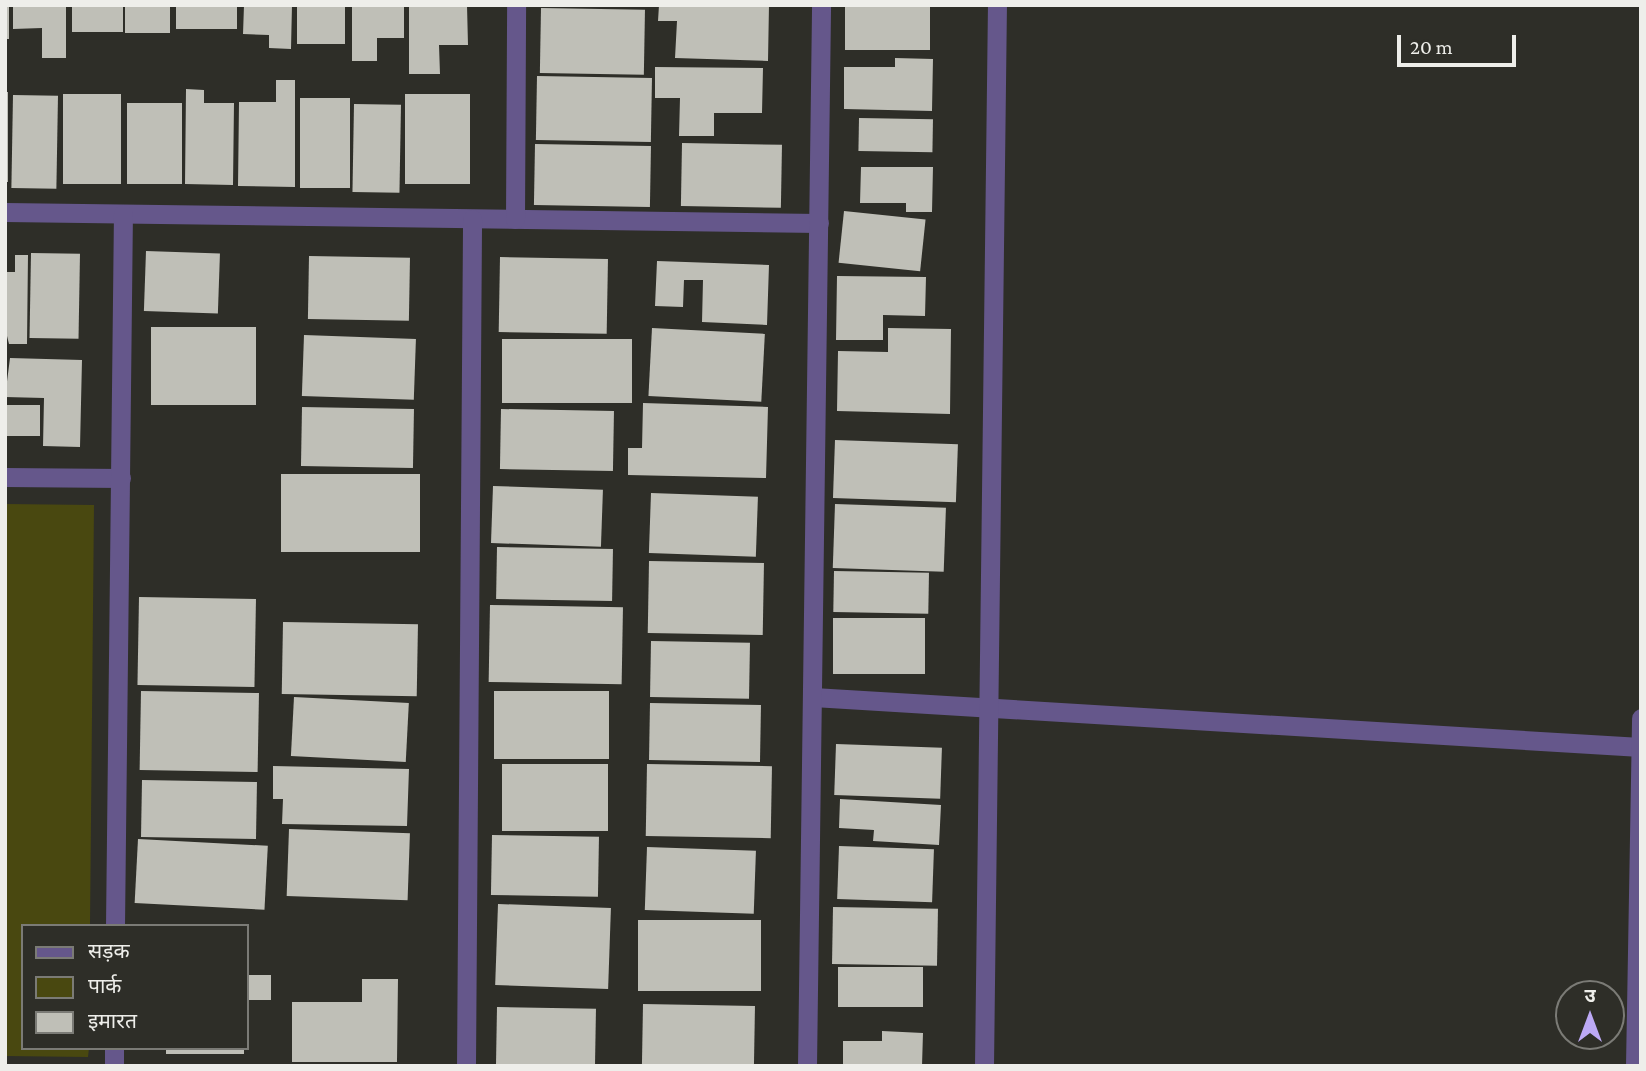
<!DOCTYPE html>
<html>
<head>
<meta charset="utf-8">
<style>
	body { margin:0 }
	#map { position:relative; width:1646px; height:1071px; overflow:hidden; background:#2e2e28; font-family:"Crimson Pro","Noto Sans Devanagari",serif }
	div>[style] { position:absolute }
	.green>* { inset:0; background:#494810 }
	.building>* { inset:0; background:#bfbfb7; transform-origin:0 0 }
	.minor>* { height:19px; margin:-9.5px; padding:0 9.5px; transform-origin:9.5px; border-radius:9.5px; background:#65578b }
	.tertiary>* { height:19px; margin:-9.5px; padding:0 9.5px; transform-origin:9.5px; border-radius:9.5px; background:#65578b }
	span { translate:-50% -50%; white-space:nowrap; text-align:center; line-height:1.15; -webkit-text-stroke:7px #2e2e28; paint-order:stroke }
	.frame { position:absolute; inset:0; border:7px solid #eeeeea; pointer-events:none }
	.legend { position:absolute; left:21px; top:924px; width:228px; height:126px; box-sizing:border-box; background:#2e2e28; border:2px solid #7b7b76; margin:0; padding:9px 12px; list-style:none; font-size:21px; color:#eeeeea }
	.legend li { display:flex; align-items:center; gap:14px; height:35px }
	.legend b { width:35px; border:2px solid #7b7b76 }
	.north { position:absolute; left:1555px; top:980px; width:70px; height:70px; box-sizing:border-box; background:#2e2e28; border:2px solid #7b7b76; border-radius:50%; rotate:0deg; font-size:19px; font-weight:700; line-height:28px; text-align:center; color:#eeeeea }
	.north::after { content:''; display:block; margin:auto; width:24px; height:32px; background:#bca9f5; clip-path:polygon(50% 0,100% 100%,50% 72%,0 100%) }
	.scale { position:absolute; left:1397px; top:35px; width:119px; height:32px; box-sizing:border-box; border:4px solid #eeeeea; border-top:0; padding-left:9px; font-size:21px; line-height:24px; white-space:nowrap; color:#eeeeea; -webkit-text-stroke:5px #2e2e28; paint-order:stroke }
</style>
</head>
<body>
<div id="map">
	<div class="green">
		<div style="clip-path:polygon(5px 504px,94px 505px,90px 926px,23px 926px,23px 1048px,89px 1048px,88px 1057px,5px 1056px)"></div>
	</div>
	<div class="building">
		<div style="left:5px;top:5px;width:4px;height:34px"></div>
		<div style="clip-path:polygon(13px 5px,66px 5px,66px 58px,42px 58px,42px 28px,13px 29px)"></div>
		<div style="left:72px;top:5px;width:51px;height:27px"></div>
		<div style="left:125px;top:5px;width:45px;height:28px"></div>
		<div style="left:176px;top:5px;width:61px;height:24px"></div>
		<div style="clip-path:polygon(244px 5px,292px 5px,291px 49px,269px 48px,269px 35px,243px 34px)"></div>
		<div style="left:297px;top:5px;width:48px;height:39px"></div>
		<div style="clip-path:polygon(352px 5px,404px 5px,404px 38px,377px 38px,377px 61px,352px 61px)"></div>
		<div style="clip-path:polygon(409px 5px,467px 5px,468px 45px,439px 45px,440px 74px,409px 74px)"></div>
		<div style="clip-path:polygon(659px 5px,769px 5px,768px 61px,675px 58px,677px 21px,658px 21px)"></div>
		<div style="left:845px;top:5px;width:85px;height:45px"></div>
		<div style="left:541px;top:8px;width:104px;height:65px;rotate:1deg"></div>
		<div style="clip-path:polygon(895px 58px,933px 59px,932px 111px,844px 109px,844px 67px,895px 67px)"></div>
		<div style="clip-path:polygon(655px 67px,763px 68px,762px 113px,714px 113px,714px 136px,679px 136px,680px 98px,655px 98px)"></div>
		<div style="left:537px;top:76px;width:115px;height:64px;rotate:1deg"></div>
		<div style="clip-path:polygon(276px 80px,295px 80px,295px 187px,238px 186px,239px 102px,276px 102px)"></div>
		<div style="clip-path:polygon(186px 89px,204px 90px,204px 103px,234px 103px,233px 185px,185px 184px)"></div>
		<div style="left:5px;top:92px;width:3px;height:90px"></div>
		<div style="left:63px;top:94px;width:58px;height:90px"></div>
		<div style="left:405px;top:94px;width:65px;height:90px"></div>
		<div style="left:13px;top:95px;width:45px;height:93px;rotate:1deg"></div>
		<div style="left:300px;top:98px;width:50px;height:90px"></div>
		<div style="left:127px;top:103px;width:55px;height:81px"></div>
		<div style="left:354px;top:104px;width:47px;height:88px;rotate:1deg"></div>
		<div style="left:859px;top:118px;width:74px;height:33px;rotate:1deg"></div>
		<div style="left:682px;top:143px;width:100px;height:63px;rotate:1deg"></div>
		<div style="left:535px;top:144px;width:116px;height:61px;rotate:1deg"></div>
		<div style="clip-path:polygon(861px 167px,933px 167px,932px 212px,906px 212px,906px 203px,860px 203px)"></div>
		<div style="left:844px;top:211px;width:82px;height:52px;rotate:6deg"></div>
		<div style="left:146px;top:251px;width:74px;height:60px;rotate:2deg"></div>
		<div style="left:31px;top:253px;width:49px;height:85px;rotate:1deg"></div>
		<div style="clip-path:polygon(15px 255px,28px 255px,27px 344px,9px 344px,5px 328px,5px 272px,15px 272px)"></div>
		<div style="left:309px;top:256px;width:101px;height:63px;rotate:1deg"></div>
		<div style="left:500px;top:257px;width:108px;height:75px;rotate:1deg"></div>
		<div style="clip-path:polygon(657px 261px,769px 265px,767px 325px,702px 322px,703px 280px,684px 280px,683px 307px,655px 306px)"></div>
		<div style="clip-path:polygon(837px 276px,926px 277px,925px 316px,883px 315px,883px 340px,836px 340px)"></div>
		<div style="left:151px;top:327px;width:105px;height:78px"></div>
		<div style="left:652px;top:328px;width:113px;height:68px;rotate:3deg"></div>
		<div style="clip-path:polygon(888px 328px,951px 329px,950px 414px,837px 411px,838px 351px,888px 352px)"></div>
		<div style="left:304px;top:335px;width:112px;height:61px;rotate:2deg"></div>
		<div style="left:632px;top:339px;width:64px;height:130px;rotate:90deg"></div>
		<div style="clip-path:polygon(10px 358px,82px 360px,80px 447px,43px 446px,44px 398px,5px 397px)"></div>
		<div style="clip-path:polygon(643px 403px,768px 407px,766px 478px,628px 475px,628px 448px,642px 448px)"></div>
		<div style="left:5px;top:405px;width:35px;height:31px"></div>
		<div style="left:302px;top:407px;width:112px;height:59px;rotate:1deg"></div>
		<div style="left:501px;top:409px;width:113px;height:60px;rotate:1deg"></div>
		<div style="left:835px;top:440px;width:123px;height:58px;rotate:2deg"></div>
		<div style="left:281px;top:474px;width:139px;height:78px"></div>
		<div style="left:493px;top:486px;width:110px;height:57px;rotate:2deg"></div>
		<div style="left:651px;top:493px;width:107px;height:60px;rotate:2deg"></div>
		<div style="left:835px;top:504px;width:111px;height:64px;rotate:2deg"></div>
		<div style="left:497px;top:547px;width:116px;height:52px;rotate:1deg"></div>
		<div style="left:649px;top:561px;width:115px;height:72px;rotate:1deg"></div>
		<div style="left:834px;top:571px;width:95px;height:41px;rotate:1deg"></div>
		<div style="left:139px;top:597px;width:117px;height:88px;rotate:1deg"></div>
		<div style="left:490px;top:605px;width:133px;height:77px;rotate:1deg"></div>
		<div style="left:833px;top:618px;width:92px;height:56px"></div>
		<div style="left:283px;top:622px;width:135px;height:72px;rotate:1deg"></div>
		<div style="left:651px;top:641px;width:99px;height:56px;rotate:1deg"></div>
		<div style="left:141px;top:691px;width:118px;height:79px;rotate:1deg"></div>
		<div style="left:494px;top:691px;width:115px;height:68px"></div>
		<div style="left:294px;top:697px;width:115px;height:59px;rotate:3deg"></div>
		<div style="left:650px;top:703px;width:111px;height:57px;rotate:1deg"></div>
		<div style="left:836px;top:744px;width:106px;height:51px;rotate:2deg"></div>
		<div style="left:502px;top:764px;width:106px;height:67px"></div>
		<div style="left:647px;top:764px;width:125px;height:72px;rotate:1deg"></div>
		<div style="clip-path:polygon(273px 766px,409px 769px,407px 826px,282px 824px,283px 799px,273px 799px)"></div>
		<div style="left:142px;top:780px;width:115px;height:57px;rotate:1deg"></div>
		<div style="clip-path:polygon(840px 799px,941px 805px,939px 845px,873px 841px,874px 830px,839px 828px)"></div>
		<div style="left:289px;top:829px;width:121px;height:67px;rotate:2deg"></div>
		<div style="left:492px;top:835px;width:107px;height:60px;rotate:1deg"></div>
		<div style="left:138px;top:839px;width:130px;height:64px;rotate:3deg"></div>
		<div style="left:839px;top:846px;width:95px;height:53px;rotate:2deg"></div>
		<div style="left:647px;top:847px;width:109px;height:63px;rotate:2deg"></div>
		<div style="left:498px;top:904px;width:113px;height:81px;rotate:2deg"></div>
		<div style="left:833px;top:907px;width:105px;height:57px;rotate:1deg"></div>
		<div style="left:638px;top:920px;width:123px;height:71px"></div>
		<div style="left:838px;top:967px;width:85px;height:40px"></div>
		<div style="left:247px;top:975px;width:24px;height:25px"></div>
		<div style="clip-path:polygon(362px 979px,398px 979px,397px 1062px,292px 1062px,292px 1002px,362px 1002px)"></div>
		<div style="left:643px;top:1004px;width:112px;height:62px;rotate:1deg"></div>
		<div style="left:497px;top:1007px;width:99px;height:59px;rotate:1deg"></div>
		<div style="clip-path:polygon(882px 1031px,923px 1033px,922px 1066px,843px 1066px,843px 1041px,882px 1041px)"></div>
		<div style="left:166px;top:1048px;width:78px;height:6px"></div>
	</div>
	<div class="minor">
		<div style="left:5px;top:212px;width:814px;rotate:0.77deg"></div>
		<div style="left:515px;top:219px;width:214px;rotate:-89.7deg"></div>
		<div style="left:5px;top:477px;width:116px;rotate:0.5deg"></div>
		<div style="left:813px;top:697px;width:829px;rotate:3.46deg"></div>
		<div style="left:115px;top:926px;width:712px;rotate:-89.36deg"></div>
		<div style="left:114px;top:1066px;width:18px;rotate:-90deg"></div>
		<div style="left:466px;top:1066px;width:847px;rotate:-89.59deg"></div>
		<div style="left:807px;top:1066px;width:1061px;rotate:-89.24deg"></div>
		<div style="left:984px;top:1066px;width:1061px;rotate:-89.3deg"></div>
	</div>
	<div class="tertiary">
		<div style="left:1635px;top:1066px;width:348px;rotate:-89deg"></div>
	</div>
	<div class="frame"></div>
	<ul class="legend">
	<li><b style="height:9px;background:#65578b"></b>सड़क</li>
	<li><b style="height:19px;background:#494810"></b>पार्क</li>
	<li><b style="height:19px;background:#bfbfb7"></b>इमारत</li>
	</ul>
	<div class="north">उ</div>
	<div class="scale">20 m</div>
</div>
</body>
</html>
